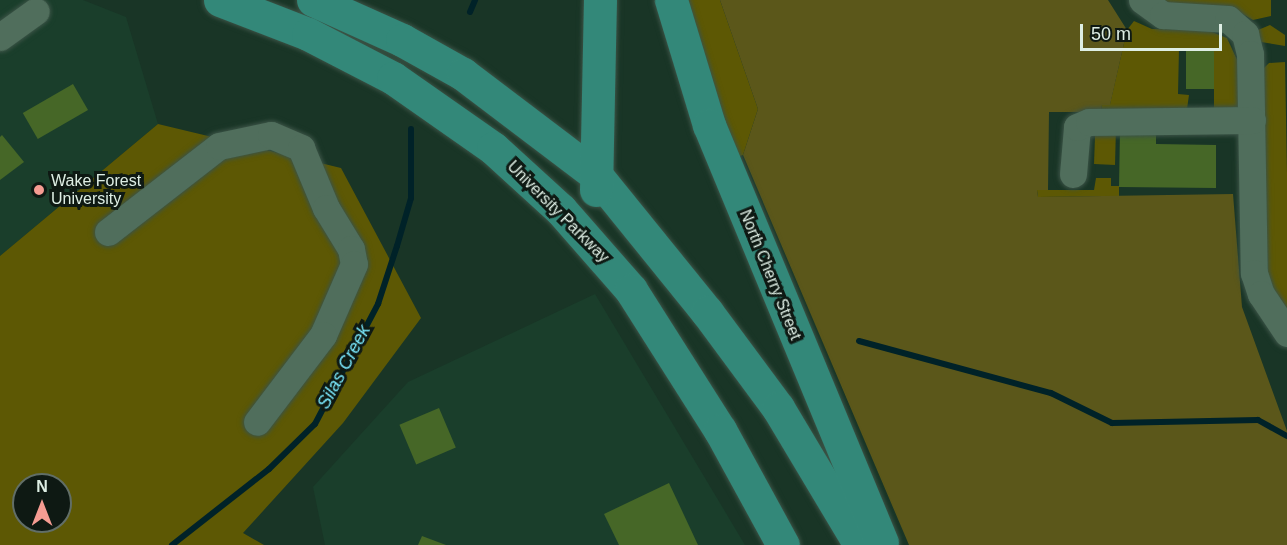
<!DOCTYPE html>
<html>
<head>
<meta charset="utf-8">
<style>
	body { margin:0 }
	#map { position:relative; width:1287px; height:545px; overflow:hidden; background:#193526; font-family:Arial,sans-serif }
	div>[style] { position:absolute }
	.built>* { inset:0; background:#1a3e2b }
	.green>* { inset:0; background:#5d5804 }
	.forest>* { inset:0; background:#5b571a }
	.stream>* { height:6px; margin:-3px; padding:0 3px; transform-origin:3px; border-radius:3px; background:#002228 }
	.building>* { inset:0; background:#466727; transform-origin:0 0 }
	.roads { filter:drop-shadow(0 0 2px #3b5346) drop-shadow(0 0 2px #3b5346) }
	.minor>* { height:27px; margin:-13.5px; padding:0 13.5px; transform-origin:13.5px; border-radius:13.5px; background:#506e5c }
	.major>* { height:33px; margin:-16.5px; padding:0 16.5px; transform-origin:16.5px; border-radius:16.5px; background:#338879 }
	.dots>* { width:16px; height:16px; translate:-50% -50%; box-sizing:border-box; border:3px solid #0e1913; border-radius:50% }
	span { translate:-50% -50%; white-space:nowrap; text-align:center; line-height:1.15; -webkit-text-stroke:6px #0e1913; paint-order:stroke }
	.poi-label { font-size:16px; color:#deeee4 }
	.left { translate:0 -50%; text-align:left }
	.street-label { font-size:16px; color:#deeee4 }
	.water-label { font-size:18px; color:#7ae8fc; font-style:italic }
	.north { position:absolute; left:12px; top:473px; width:60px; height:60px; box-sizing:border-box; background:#0e1913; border:2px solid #616e67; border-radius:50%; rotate:0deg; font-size:16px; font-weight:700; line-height:24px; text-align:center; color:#deeee4 }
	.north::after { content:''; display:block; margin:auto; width:21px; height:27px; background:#f59c92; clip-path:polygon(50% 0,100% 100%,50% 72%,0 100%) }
	.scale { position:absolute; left:1080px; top:24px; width:142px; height:27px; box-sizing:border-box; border:3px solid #deeee4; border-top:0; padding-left:8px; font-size:18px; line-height:21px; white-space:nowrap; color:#deeee4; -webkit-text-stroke:4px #0e1913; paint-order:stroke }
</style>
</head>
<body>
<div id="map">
	<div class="built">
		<div style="clip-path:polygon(0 0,83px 0,126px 17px,158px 124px,0 256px)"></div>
		<div style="clip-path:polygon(595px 294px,745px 545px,325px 545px,313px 487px,408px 382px)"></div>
	</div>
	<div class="green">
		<div style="clip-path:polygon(683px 0,720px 0,758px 109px,743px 155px,737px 157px)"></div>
		<div style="clip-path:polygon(1160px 0,1271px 0,1271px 16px,1253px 20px,1229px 6px,1179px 7px)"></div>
		<div style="clip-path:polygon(1134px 21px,1152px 29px,1207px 30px,1227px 38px,1239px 64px,1240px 108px,1214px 108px,1214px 50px,1179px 49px,1178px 94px,1189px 95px,1187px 109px,1101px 112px,1102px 105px,1110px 104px,1127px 30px)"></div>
		<div style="clip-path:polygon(1270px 25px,1285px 35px,1285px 46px,1261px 42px,1258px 30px)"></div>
		<div style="clip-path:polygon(1285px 62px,1287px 173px,1287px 314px,1268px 282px,1262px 70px,1269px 63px)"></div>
		<div style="clip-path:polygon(evenodd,158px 124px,341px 168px,421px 318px,343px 423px,243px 533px,264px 545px,0 545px,0 256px,158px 124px,24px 485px,60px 485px,60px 521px,24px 521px,24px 485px)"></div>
		<div style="clip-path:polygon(1116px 127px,1115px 165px,1094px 164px,1095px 136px)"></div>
		<div style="clip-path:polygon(1096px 178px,1111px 178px,1111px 186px,1119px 186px,1119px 196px,1038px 197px,1037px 190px,1094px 190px)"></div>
	</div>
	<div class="forest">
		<div style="clip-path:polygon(720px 0,1108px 0,1127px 30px,1110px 105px,1102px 105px,1101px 112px,1049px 112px,1048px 190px,1037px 190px,1038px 197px,1233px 194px,1242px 307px,1287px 431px,1287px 545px,909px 545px,743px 155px,758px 109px)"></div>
	</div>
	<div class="stream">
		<div style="left:470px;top:12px;width:13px;rotate:-67deg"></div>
		<div style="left:859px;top:341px;width:199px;rotate:15.2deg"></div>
		<div style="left:1051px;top:393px;width:68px;rotate:26.2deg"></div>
		<div style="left:1112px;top:423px;width:146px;rotate:-1.2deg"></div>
		<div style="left:1258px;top:420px;width:33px;rotate:29deg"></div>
		<div style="left:172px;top:545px;width:123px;rotate:-38.1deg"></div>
		<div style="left:269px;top:469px;width:64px;rotate:-44.4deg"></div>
		<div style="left:315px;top:424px;width:136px;rotate:-62.3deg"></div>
		<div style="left:378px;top:304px;width:61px;rotate:-71.9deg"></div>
		<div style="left:397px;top:246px;width:50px;rotate:-73.7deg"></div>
		<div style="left:411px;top:198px;width:69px;rotate:-90deg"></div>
	</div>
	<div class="building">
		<div style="left:1186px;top:49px;width:28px;height:40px"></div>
		<div style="left:73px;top:84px;width:30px;height:58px;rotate:60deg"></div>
		<div style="clip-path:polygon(1120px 130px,1156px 130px,1156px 144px,1216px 145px,1216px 188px,1119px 187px)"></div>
		<div style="clip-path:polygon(2px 135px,24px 162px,0 180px,0 137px)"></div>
		<div style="left:439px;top:408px;width:43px;height:43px;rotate:67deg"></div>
		<div style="clip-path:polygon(669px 483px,698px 545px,619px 545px,604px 514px)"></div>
		<div style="clip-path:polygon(422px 536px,446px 545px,418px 545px)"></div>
	</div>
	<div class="roads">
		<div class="minor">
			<div style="left:1142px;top:0;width:26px;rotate:36deg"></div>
			<div style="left:1163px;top:15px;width:65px;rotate:3.5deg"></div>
			<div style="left:1228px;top:19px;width:23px;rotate:41deg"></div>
			<div style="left:1245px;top:34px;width:21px;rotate:76deg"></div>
			<div style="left:1250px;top:54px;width:219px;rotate:89deg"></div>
			<div style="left:1254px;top:273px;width:22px;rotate:72deg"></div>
			<div style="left:1261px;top:294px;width:47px;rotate:56.3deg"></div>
			<div style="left:0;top:37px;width:44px;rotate:-35.8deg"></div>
			<div style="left:1073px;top:174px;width:47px;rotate:-85.1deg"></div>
			<div style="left:1077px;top:127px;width:13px;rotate:-23deg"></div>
			<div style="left:1089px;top:122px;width:163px;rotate:-0.7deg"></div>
			<div style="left:108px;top:232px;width:140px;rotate:-37.8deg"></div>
			<div style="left:219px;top:146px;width:53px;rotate:-11.9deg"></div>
			<div style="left:271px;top:135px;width:33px;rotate:23deg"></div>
			<div style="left:301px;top:148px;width:65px;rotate:67.4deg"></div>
			<div style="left:326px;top:208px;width:48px;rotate:58.6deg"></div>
			<div style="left:351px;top:249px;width:15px;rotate:79deg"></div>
			<div style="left:354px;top:264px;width:77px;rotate:113.6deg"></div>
			<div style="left:323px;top:335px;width:109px;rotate:127.2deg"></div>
		</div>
		<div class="major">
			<div style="left:220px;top:0;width:94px;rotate:21.1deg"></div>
			<div style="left:308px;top:34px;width:96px;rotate:27.4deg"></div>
			<div style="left:393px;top:78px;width:122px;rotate:35deg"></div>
			<div style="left:493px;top:148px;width:92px;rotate:42.4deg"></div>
			<div style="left:561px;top:210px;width:106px;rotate:48.8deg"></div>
			<div style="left:631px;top:290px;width:166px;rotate:57.6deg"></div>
			<div style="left:720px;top:430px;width:131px;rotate:61.3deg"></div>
			<div style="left:313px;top:0;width:98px;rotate:24.2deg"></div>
			<div style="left:402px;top:40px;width:70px;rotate:29.1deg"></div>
			<div style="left:463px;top:74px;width:167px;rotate:37.2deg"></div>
			<div style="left:596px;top:175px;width:176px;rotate:51deg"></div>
			<div style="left:707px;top:312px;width:119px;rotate:53.5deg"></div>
			<div style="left:778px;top:408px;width:160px;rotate:59.1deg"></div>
			<div style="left:671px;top:0;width:131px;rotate:73.1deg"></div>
			<div style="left:709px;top:125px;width:452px;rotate:67.5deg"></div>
			<div style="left:596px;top:190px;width:190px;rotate:-88.8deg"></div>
		</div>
	</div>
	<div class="dots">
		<div style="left:39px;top:190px;background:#f59c92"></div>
	</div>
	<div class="poi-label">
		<span class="left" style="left:51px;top:190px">Wake Forest<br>University</span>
	</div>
	<div class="street-label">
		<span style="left:558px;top:212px;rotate:45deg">University Parkway</span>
		<span style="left:770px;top:275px;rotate:68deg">North Cherry Street</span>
	</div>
	<div class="water-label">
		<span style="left:344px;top:367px;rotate:-62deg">Silas Creek</span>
	</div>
	<div class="north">N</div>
	<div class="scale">50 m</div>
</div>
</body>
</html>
